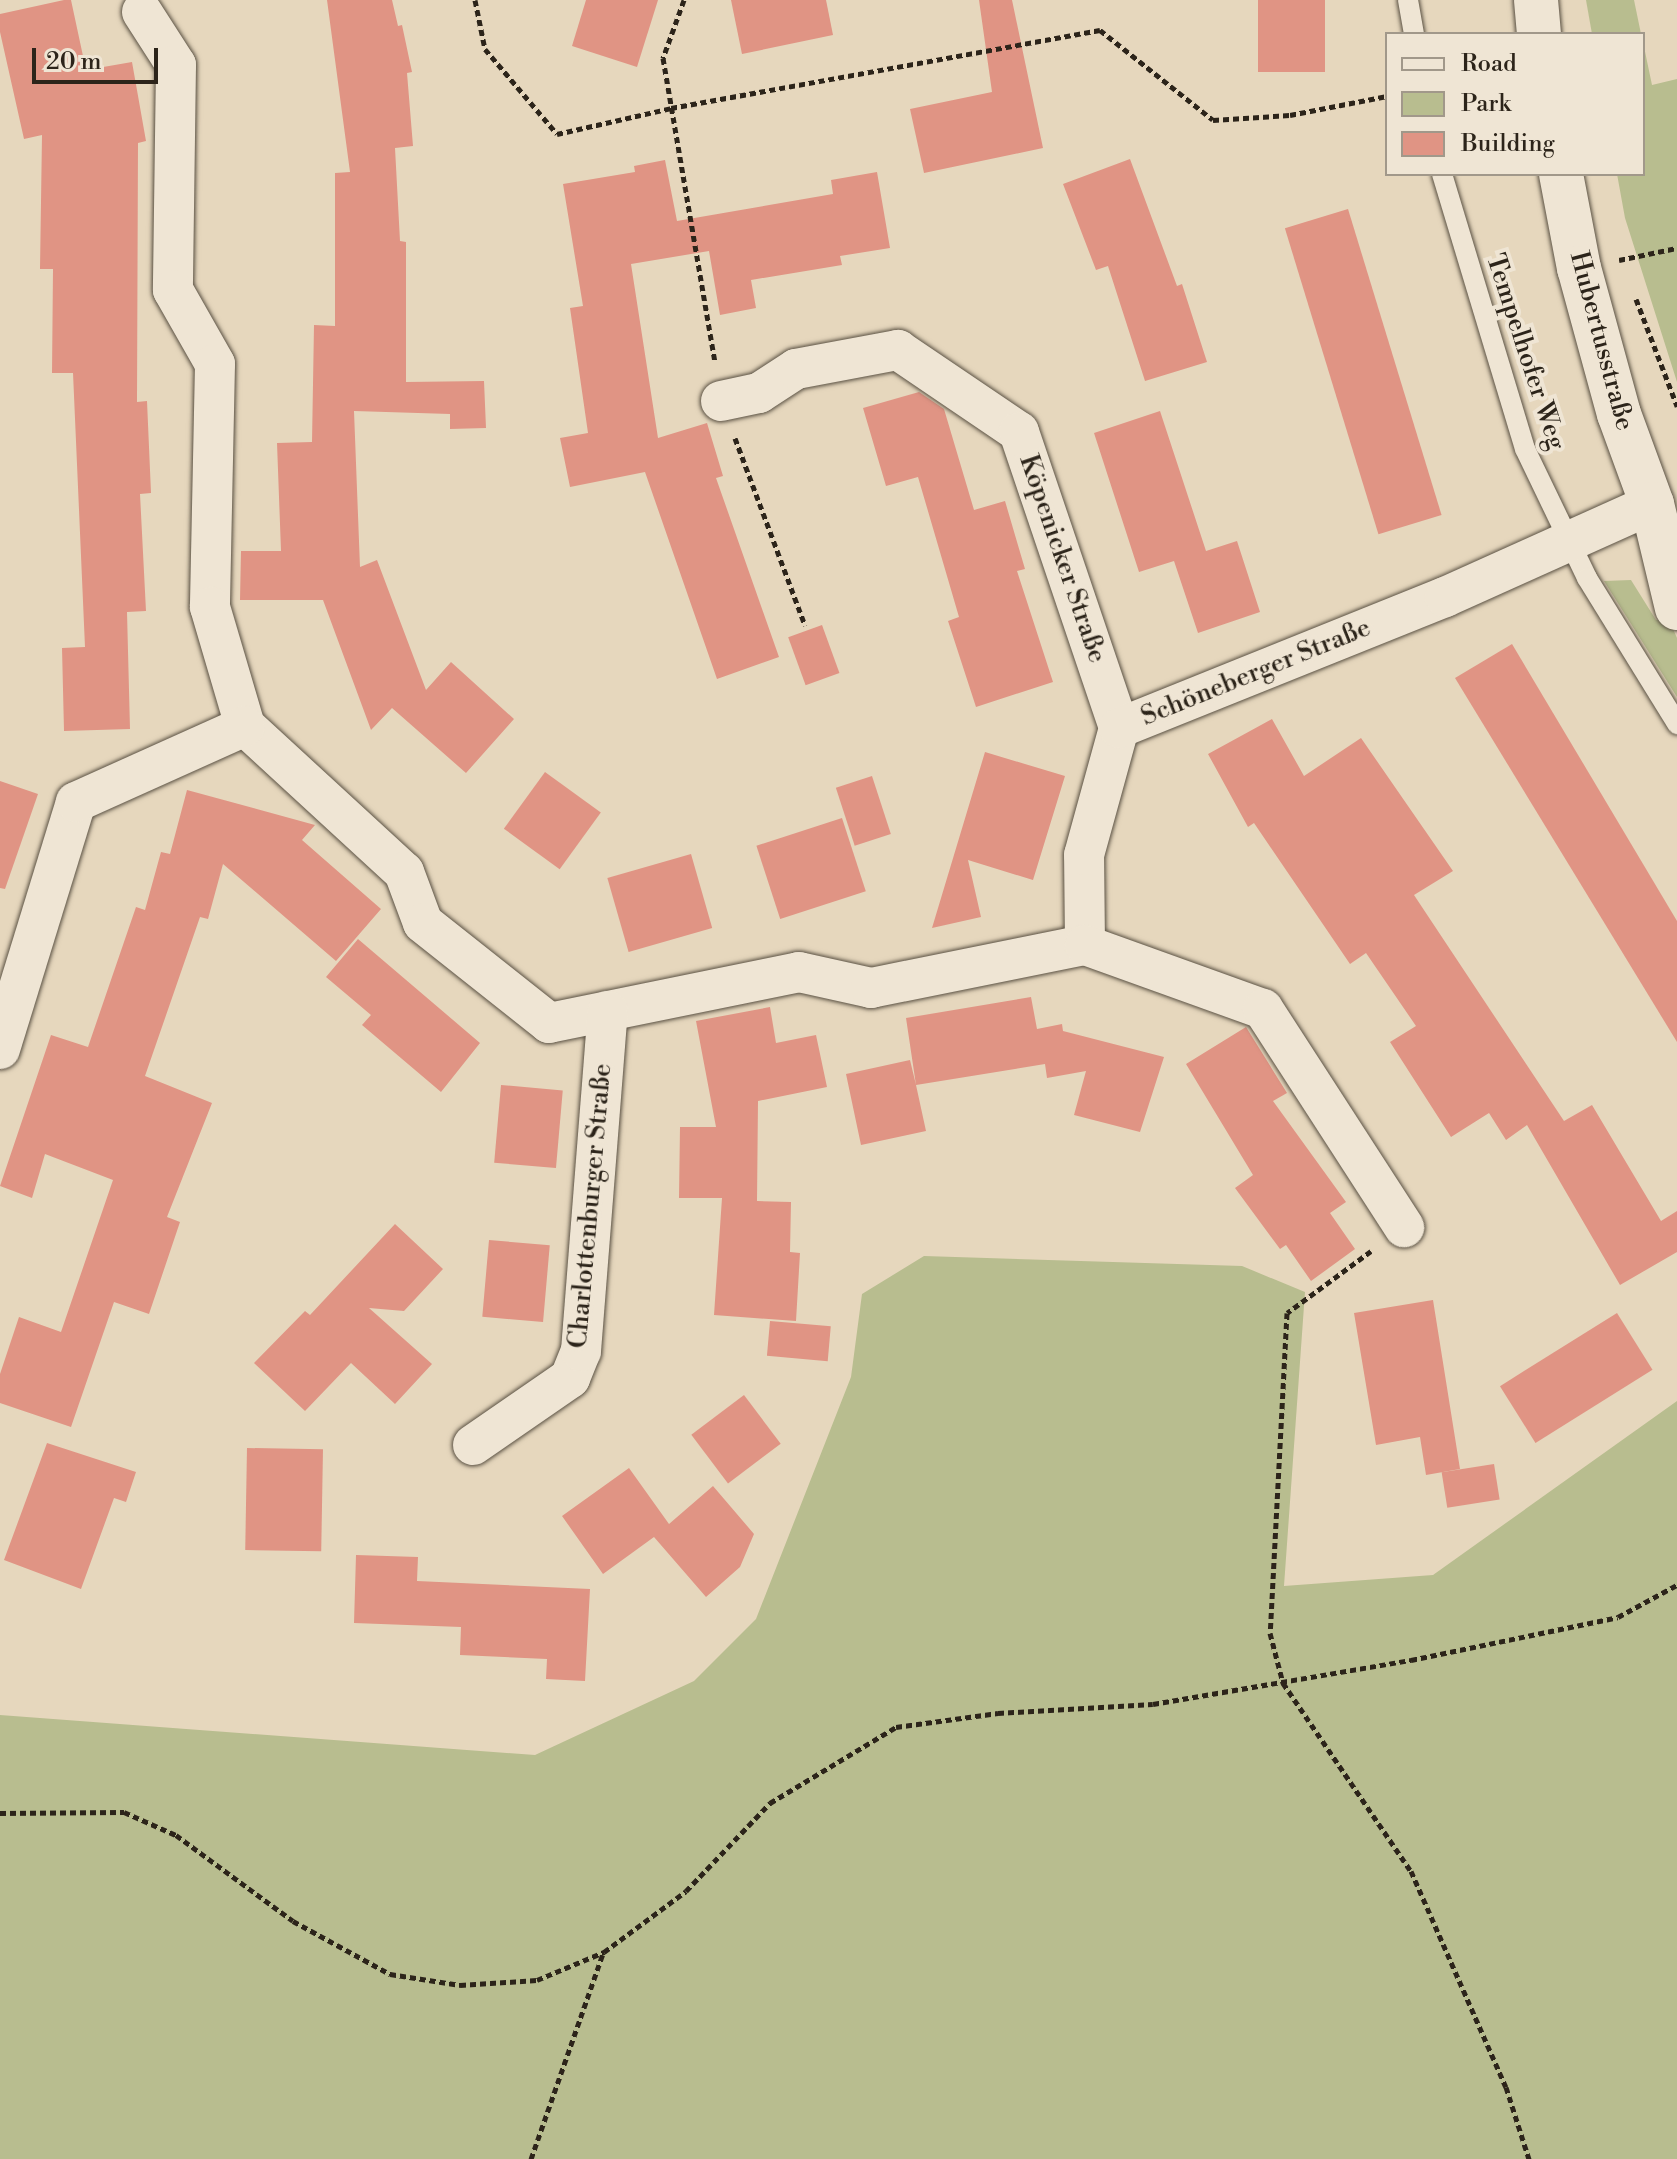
<!DOCTYPE html>
<html>
<head>
<meta charset="utf-8">
<style>
	body { margin:0 }
	#map { position:relative; width:1677px; height:2159px; overflow:hidden; background:#e6d7bd; font-family:"Libre Bodoni",serif }
	div>[style] { position:absolute }
	.green>* { inset:0; background:#b8bd8f }
	.building>* { inset:0; background:#e09484; transform-origin:0 0 }
	.path>* { height:5px; margin-top:-2.5px; transform-origin:0; background:repeating-linear-gradient(90deg,#2c241a 0 6px,transparent 0 10px) }
	.roads { filter:drop-shadow(0 0 2px #5a5143) drop-shadow(0 0 2px #5a5143) }
	.lane>* { height:20px; margin:-10px; padding:0 10px; transform-origin:10px; border-radius:10px; background:#efe5d4 }
	.street>* { height:40px; margin:-20px; padding:0 20px; transform-origin:20px; border-radius:20px; background:#efe5d4 }
	.secondary>* { height:44px; margin:-22px; padding:0 22px; transform-origin:22px; border-radius:22px; background:#efe5d4 }
	span { translate:-50% -50%; white-space:nowrap; text-align:center; line-height:1.15; -webkit-text-stroke:8px #efe5d4; paint-order:stroke }
	.street-label { font-size:26px; color:#2c241a }
	.legend { position:absolute; left:1385px; top:32px; width:260px; height:144px; box-sizing:border-box; background:#efe5d4; border:2px solid #a1988a; margin:0; padding:10px 14px; list-style:none; font-size:24px; color:#2c241a }
	.legend li { display:flex; align-items:center; gap:16px; height:40px }
	.legend b { width:40px; border:2px solid #a1988a }
	.scale { position:absolute; left:32px; top:48px; width:126px; height:36px; box-sizing:border-box; border:4px solid #2c241a; border-top:0; padding-left:10px; font-size:24px; line-height:28px; white-space:nowrap; color:#2c241a; -webkit-text-stroke:6px #efe5d4; paint-order:stroke }
</style>
</head>
<body>
<div id="map">
	<div class="green">
		<div style="clip-path:polygon(1586px 0,1634px 0,1641px 34px,1592px 34px)"></div>
		<div style="clip-path:polygon(1643px 42px,1652px 85px,1677px 79px,1677px 382px,1625px 218px,1617px 174px,1643px 174px)"></div>
		<div style="clip-path:polygon(1631px 580px,1656px 620px,1669px 620px,1677px 638px,1677px 697px,1604px 581px)"></div>
		<div style="clip-path:polygon(924px 1256px,1242px 1266px,1305px 1292px,1284px 1586px,1433px 1575px,1677px 1401px,1677px 2159px,0 2159px,0 1715px,535px 1755px,694px 1681px,756px 1619px,851px 1377px,862px 1294px)"></div>
	</div>
	<div class="building">
		<div style="clip-path:polygon(64px 0,71px 0,86px 70px,132px 62px,146px 141px,138px 143px,137px 402px,147px 401px,151px 493px,140px 494px,146px 611px,127px 612px,130px 729px,64px 731px,62px 648px,85px 647px,73px 373px,52px 373px,53px 269px,40px 269px,42px 135px,24px 139px,0 32px,0 14px)"></div>
		<div style="clip-path:polygon(327px 0,392px 0,398px 26px,402px 25px,412px 72px,407px 73px,413px 146px,395px 148px,400px 241px,406px 242px,406px 382px,484px 381px,486px 428px,450px 429px,450px 414px,354px 411px,360px 567px,377px 560px,426px 690px,451px 662px,514px 719px,466px 773px,392px 708px,371px 730px,323px 600px,240px 600px,241px 551px,281px 551px,277px 443px,312px 442px,314px 325px,335px 326px,335px 173px,350px 172px)"></div>
		<div style="clip-path:polygon(586px 0,658px 0,637px 67px,572px 46px)"></div>
		<div style="clip-path:polygon(731px 0,826px 0,833px 35px,742px 54px)"></div>
		<div style="clip-path:polygon(979px 0,1012px 0,1043px 148px,924px 173px,910px 109px,992px 92px)"></div>
		<div style="left:1258px;top:0;width:67px;height:72px"></div>
		<div style="clip-path:polygon(1130px 159px,1177px 286px,1182px 284px,1207px 362px,1145px 381px,1108px 266px,1096px 270px,1063px 184px)"></div>
		<div style="clip-path:polygon(665px 160px,677px 221px,833px 194px,831px 180px,877px 172px,890px 248px,840px 256px,842px 265px,751px 280px,756px 308px,720px 315px,709px 251px,631px 264px,658px 438px,707px 423px,723px 476px,716px 478px,779px 657px,717px 679px,645px 472px,570px 487px,560px 438px,588px 433px,570px 308px,583px 306px,563px 184px,635px 172px,634px 166px)"></div>
		<div style="left:1348px;top:209px;width:320px;height:66px;rotate:73deg"></div>
		<div style="clip-path:polygon(919px 392px,944px 409px,974px 510px,1005px 501px,1025px 569px,1017px 571px,1053px 682px,976px 707px,948px 621px,959px 617px,918px 477px,886px 486px,863px 408px)"></div>
		<div style="clip-path:polygon(1160px 411px,1206px 551px,1237px 541px,1260px 612px,1198px 633px,1174px 561px,1139px 572px,1094px 433px)"></div>
		<div style="left:822px;top:625px;width:51px;height:36px;rotate:70deg"></div>
		<div style="clip-path:polygon(1512px 644px,1677px 921px,1677px 1042px,1455px 678px)"></div>
		<div style="clip-path:polygon(1272px 719px,1304px 776px,1361px 738px,1453px 871px,1414px 895px,1564px 1121px,1592px 1105px,1661px 1221px,1677px 1211px,1677px 1252px,1620px 1285px,1527px 1125px,1506px 1140px,1489px 1113px,1451px 1137px,1390px 1042px,1416px 1026px,1366px 953px,1350px 964px,1254px 823px,1248px 827px,1208px 754px)"></div>
		<div style="clip-path:polygon(985px 752px,1065px 776px,1033px 880px,968px 860px,981px 917px,932px 928px)"></div>
		<div style="left:545px;top:772px;width:69px;height:70px;rotate:36deg"></div>
		<div style="left:872px;top:776px;width:61px;height:38px;rotate:72deg"></div>
		<div style="clip-path:polygon(0 781px,38px 794px,5px 889px,0 888px)"></div>
		<div style="clip-path:polygon(187px 790px,315px 825px,302px 840px,381px 909px,336px 961px,223px 864px,208px 919px,200px 917px,145px 1076px,212px 1103px,167px 1217px,180px 1222px,149px 1314px,114px 1302px,71px 1427px,0 1403px,0 1374px,19px 1317px,61px 1332px,113px 1180px,45px 1154px,32px 1198px,0 1186px,51px 1035px,88px 1047px,136px 907px,145px 910px,161px 852px,170px 854px)"></div>
		<div style="left:842px;top:818px;width:77px;height:90px;rotate:72deg"></div>
		<div style="left:691px;top:854px;width:77px;height:87px;rotate:74deg"></div>
		<div style="clip-path:polygon(358px 939px,480px 1043px,441px 1092px,362px 1025px,371px 1015px,326px 977px)"></div>
		<div style="clip-path:polygon(1031px 997px,1037px 1029px,1062px 1024px,1063px 1031px,1164px 1057px,1140px 1132px,1074px 1115px,1086px 1071px,1047px 1078px,1045px 1064px,916px 1085px,926px 1131px,861px 1145px,846px 1074px,910px 1060px,916px 1085px,906px 1018px)"></div>
		<div style="clip-path:polygon(770px 1007px,776px 1043px,816px 1035px,827px 1087px,758px 1101px,757px 1201px,791px 1202px,790px 1252px,800px 1253px,796px 1321px,714px 1315px,722px 1198px,679px 1198px,680px 1127px,716px 1127px,696px 1021px)"></div>
		<div style="clip-path:polygon(1246px 1027px,1287px 1093px,1273px 1101px,1346px 1202px,1330px 1213px,1355px 1249px,1311px 1281px,1286px 1245px,1280px 1249px,1235px 1188px,1253px 1175px,1186px 1064px)"></div>
		<div style="left:501px;top:1085px;width:62px;height:78px;rotate:5deg"></div>
		<div style="clip-path:polygon(395px 1224px,443px 1269px,404px 1311px,369px 1308px,432px 1364px,395px 1404px,351px 1363px,305px 1411px,254px 1363px,305px 1311px,310px 1315px)"></div>
		<div style="left:489px;top:1240px;width:61px;height:77px;rotate:5deg"></div>
		<div style="clip-path:polygon(1433px 1300px,1460px 1469px,1426px 1475px,1420px 1437px,1376px 1445px,1354px 1313px)"></div>
		<div style="left:1617px;top:1313px;width:67px;height:138px;rotate:58deg"></div>
		<div style="left:770px;top:1321px;width:61px;height:35px;rotate:5deg"></div>
		<div style="left:744px;top:1395px;width:61px;height:66px;rotate:53deg"></div>
		<div style="clip-path:polygon(47px 1443px,136px 1472px,126px 1502px,114px 1498px,81px 1589px,4px 1560px)"></div>
		<div style="left:247px;top:1448px;width:76px;height:102px;rotate:1deg"></div>
		<div style="left:1494px;top:1464px;width:36px;height:53px;rotate:81deg"></div>
		<div style="clip-path:polygon(629px 1468px,669px 1524px,713px 1486px,754px 1534px,740px 1567px,706px 1597px,654px 1537px,603px 1574px,562px 1516px)"></div>
		<div style="clip-path:polygon(356px 1555px,418px 1557px,417px 1581px,590px 1589px,585px 1681px,546px 1679px,547px 1659px,460px 1655px,461px 1627px,354px 1623px)"></div>
	</div>
	<div class="path">
		<div style="left:475px;top:0;width:50px;rotate:78.5deg"></div>
		<div style="left:485px;top:49px;width:111px;rotate:49.7deg"></div>
		<div style="left:557px;top:134px;width:117px;rotate:-12.8deg"></div>
		<div style="left:671px;top:108px;width:436px;rotate:-10.3deg"></div>
		<div style="left:1100px;top:30px;width:144px;rotate:38.5deg"></div>
		<div style="left:1213px;top:120px;width:77px;rotate:-3.7deg"></div>
		<div style="left:1290px;top:115px;width:99px;rotate:-11.1deg"></div>
		<div style="left:684px;top:0;width:62px;rotate:109.9deg"></div>
		<div style="left:663px;top:58px;width:309px;rotate:80.3deg"></div>
		<div style="left:1619px;top:260px;width:59px;rotate:-11.7deg"></div>
		<div style="left:1636px;top:299px;width:115px;rotate:69deg"></div>
		<div style="left:735px;top:438px;width:200px;rotate:69.5deg"></div>
		<div style="left:1371px;top:1251px;width:104px;rotate:143.6deg"></div>
		<div style="left:1287px;top:1313px;width:320px;rotate:93deg"></div>
		<div style="left:1270px;top:1633px;width:52px;rotate:75.4deg"></div>
		<div style="left:1283px;top:1683px;width:227px;rotate:55.8deg"></div>
		<div style="left:1411px;top:1871px;width:236px;rotate:66.3deg"></div>
		<div style="left:1506px;top:2087px;width:76px;rotate:72.3deg"></div>
		<div style="left:0;top:1813px;width:124px;rotate:-0.5deg"></div>
		<div style="left:124px;top:1812px;width:57px;rotate:23.9deg"></div>
		<div style="left:176px;top:1835px;width:145px;rotate:36.3deg"></div>
		<div style="left:293px;top:1921px;width:111px;rotate:28.7deg"></div>
		<div style="left:390px;top:1974px;width:71px;rotate:8.9deg"></div>
		<div style="left:460px;top:1985px;width:77px;rotate:-3.7deg"></div>
		<div style="left:537px;top:1980px;width:73px;rotate:-22.7deg"></div>
		<div style="left:604px;top:1952px;width:102px;rotate:-36.6deg"></div>
		<div style="left:686px;top:1891px;width:122px;rotate:-46.3deg"></div>
		<div style="left:770px;top:1803px;width:147px;rotate:-31.1deg"></div>
		<div style="left:896px;top:1727px;width:103px;rotate:-7.8deg"></div>
		<div style="left:998px;top:1713px;width:155px;rotate:-3.3deg"></div>
		<div style="left:1153px;top:1704px;width:262px;rotate:-9.7deg"></div>
		<div style="left:1411px;top:1660px;width:211px;rotate:-11.7deg"></div>
		<div style="left:1618px;top:1617px;width:67px;rotate:-28.5deg"></div>
		<div style="left:531px;top:2159px;width:218px;rotate:-70.7deg"></div>
	</div>
	<div class="roads">
		<div class="lane">
			<div style="left:1408px;top:0;width:35px;rotate:80deg"></div>
			<div style="left:1442px;top:174px;width:287px;rotate:73.2deg"></div>
			<div style="left:1525px;top:449px;width:143px;rotate:64.3deg"></div>
			<div style="left:1587px;top:578px;width:172px;rotate:58.3deg"></div>
		</div>
		<div class="street">
			<div style="left:142px;top:12px;width:63px;rotate:57.3deg"></div>
			<div style="left:176px;top:65px;width:225px;rotate:90.8deg"></div>
			<div style="left:173px;top:290px;width:85px;rotate:60.4deg"></div>
			<div style="left:215px;top:364px;width:243px;rotate:91.2deg"></div>
			<div style="left:210px;top:607px;width:124px;rotate:73.6deg"></div>
			<div style="left:721px;top:401px;width:39px;rotate:-12deg"></div>
			<div style="left:759px;top:393px;width:44px;rotate:-33deg"></div>
			<div style="left:796px;top:369px;width:104px;rotate:-10.6deg"></div>
			<div style="left:898px;top:350px;width:146px;rotate:34.1deg"></div>
			<div style="left:1019px;top:432px;width:312px;rotate:71.3deg"></div>
			<div style="left:245px;top:726px;width:216px;rotate:42.6deg"></div>
			<div style="left:404px;top:872px;width:54px;rotate:69.6deg"></div>
			<div style="left:423px;top:923px;width:161px;rotate:38.4deg"></div>
			<div style="left:549px;top:1023px;width:255px;rotate:-11.5deg"></div>
			<div style="left:799px;top:972px;width:74px;rotate:12.5deg"></div>
			<div style="left:871px;top:988px;width:218px;rotate:-11.4deg"></div>
			<div style="left:1085px;top:945px;width:90px;rotate:-90.6deg"></div>
			<div style="left:1084px;top:855px;width:132px;rotate:-74.6deg"></div>
			<div style="left:1119px;top:728px;width:351px;rotate:-21.9deg"></div>
			<div style="left:1445px;top:597px;width:227px;rotate:-24.2deg"></div>
			<div style="left:1085px;top:945px;width:189px;rotate:19.8deg"></div>
			<div style="left:1263px;top:1009px;width:260px;rotate:57.1deg"></div>
			<div style="left:0;top:1049px;width:258px;rotate:-72.9deg"></div>
			<div style="left:76px;top:802px;width:185px;rotate:-24.2deg"></div>
			<div style="left:473px;top:1445px;width:118px;rotate:-34.6deg"></div>
			<div style="left:570px;top:1378px;width:29px;rotate:-68deg"></div>
			<div style="left:581px;top:1351px;width:341px;rotate:-85.5deg"></div>
		</div>
		<div class="secondary">
			<div style="left:1536px;top:0;width:34px;rotate:85deg"></div>
			<div style="left:1561px;top:174px;width:96px;rotate:79.2deg"></div>
			<div style="left:1579px;top:268px;width:151px;rotate:74.7deg"></div>
			<div style="left:1619px;top:414px;width:96px;rotate:69.9deg"></div>
			<div style="left:1652px;top:504px;width:107px;rotate:76.5deg"></div>
		</div>
	</div>
	<div class="street-label">
		<span style="left:1601px;top:341px;rotate:75deg">Hubertusstraße</span>
		<span style="left:1525px;top:352px;rotate:72deg">Tempelhofer Weg</span>
		<span style="left:1062px;top:559px;rotate:71deg">Köpenicker Straße</span>
		<span style="left:1256px;top:673px;rotate:-22deg">Schöneberger Straße</span>
		<span style="left:591px;top:1206px;rotate:-85deg">Charlottenburger Straße</span>
	</div>
	<ul class="legend">
	<li><b style="height:10px;background:#efe5d4"></b>Road</li>
	<li><b style="height:22px;background:#b8bd8f"></b>Park</li>
	<li><b style="height:22px;background:#e09484"></b>Building</li>
	</ul>
	<div class="scale">20 m</div>
</div>
</body>
</html>
